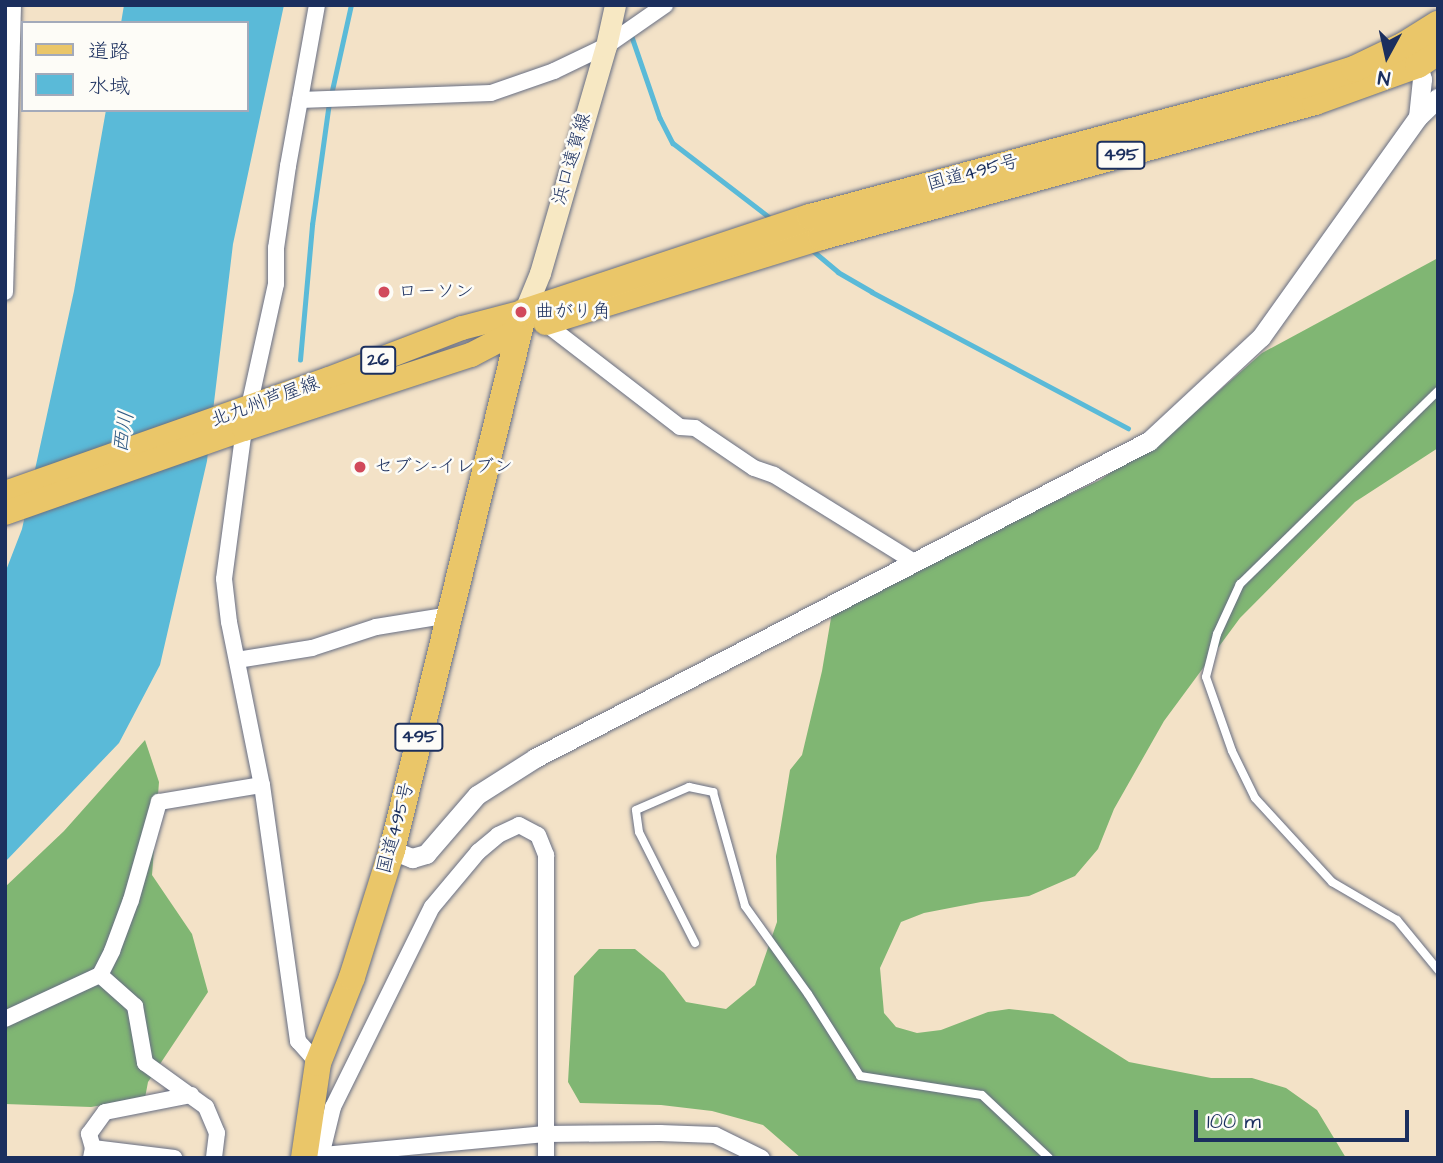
<!DOCTYPE html>
<html>
<head>
<meta charset="utf-8">
<style>
	body { margin:0 }
	#map { position:relative; width:1443px; height:1163px; overflow:hidden; background:#f3e2c7; font-family:"Architects Daughter","Klee One",sans-serif }
	div>[style] { position:absolute }
	.forest>* { inset:0; background:#80b673 }
	.water>* { inset:0; background:#5abad8 }
	.stream>* { height:4.5px; margin:-2.25px; padding:0 2.25px; transform-origin:2.25px; border-radius:2.25px; background:#5abad8 }
	.roads { filter:drop-shadow(0 0 2px #676e83) drop-shadow(0 0 2px #676e83) }
	.service>* { height:8px; margin:-4px; padding:0 4px; transform-origin:4px; border-radius:4px; background:#fff }
	.minor>* { height:16px; margin:-8px; padding:0 8px; transform-origin:8px; border-radius:8px; background:#fff }
	.tertiary>* { height:19px; margin:-9.5px; padding:0 9.5px; transform-origin:9.5px; border-radius:9.5px; background:#fff }
	.secondary>* { height:21px; margin:-10.5px; padding:0 10.5px; transform-origin:10.5px; border-radius:10.5px; background:#f7e8c3 }
	.primary>* { height:24px; margin:-12px; padding:0 12px; transform-origin:12px; border-radius:12px; background:#eac669 }
	.trunk>* { height:26px; margin:-13px; padding:0 13px; transform-origin:13px; border-radius:13px; background:#eac669 }
	.dots>* { width:19px; height:19px; translate:-50% -50%; box-sizing:border-box; border:4px solid #fdfcf7; border-radius:50% }
	span { translate:-50% -50%; white-space:nowrap; text-align:center; line-height:1.15; -webkit-text-stroke:5px #fdfcf7; paint-order:stroke }
	.shield-label span { padding:2px 5px; background:#fdfcf7; border:2px solid; border-radius:5px; -webkit-text-stroke-width:0 }
	.shield-label { font-size:18px; color:#1b2f5e; font-weight:700 }
	.street-label { font-size:19px; color:#1b2f5e }
	.poi-label { font-size:19px; color:#1b2f5e }
	.left { translate:0 -50%; text-align:left }
	.water-label { font-size:21px; color:#2e5983; font-style:italic }
	.frame { position:absolute; inset:0; border:7px solid #1b2f5e; pointer-events:none }
	.legend { position:absolute; left:21px; top:21px; width:228px; height:91px; box-sizing:border-box; background:#fdfcf7; border:2px solid #a3aaba; margin:0; padding:9px 12px; list-style:none; font-size:21px; color:#1b2f5e }
	.legend li { display:flex; align-items:center; gap:14px; height:35px }
	.legend b { width:35px; border:2px solid #a3aaba }
	.north { position:absolute; left:1352px; top:21px; width:70px; height:70px; -webkit-text-stroke:5px #fdfcf7; paint-order:stroke; rotate:188deg; font-size:19px; font-weight:700; line-height:28px; text-align:center; color:#1b2f5e }
	.north::after { content:''; display:block; margin:auto; width:24px; height:32px; background:#1b2f5e; clip-path:polygon(50% 0,100% 100%,50% 72%,0 100%) }
	.scale { position:absolute; left:1194px; top:1110px; width:215px; height:32px; box-sizing:border-box; border:4px solid #1b2f5e; border-top:0; padding-left:9px; font-size:21px; line-height:24px; white-space:nowrap; color:#1b2f5e; -webkit-text-stroke:5px #fdfcf7; paint-order:stroke }
</style>
</head>
<body>
<div id="map">
	<div class="forest">
		<div style="clip-path:polygon(1438px 258px,1438px 448px,1355px 502px,1240px 618px,1164px 721px,1114px 809px,1098px 849px,1075px 876px,1029px 896px,981px 902px,924px 913px,901px 922px,880px 968px,884px 1013px,896px 1027px,917px 1033px,941px 1030px,988px 1012px,1009px 1009px,1053px 1014px,1129px 1062px,1211px 1078px,1252px 1078px,1286px 1088px,1317px 1110px,1346px 1158px,801px 1158px,763px 1125px,712px 1111px,661px 1105px,580px 1103px,568px 1082px,574px 976px,599px 949px,635px 949px,664px 973px,686px 1002px,726px 1009px,755px 985px,777px 922px,776px 856px,790px 770px,802px 755px,822px 671px,831px 618px,842px 602px,1100px 480px,1186px 420px,1262px 353px)"></div>
		<div style="clip-path:polygon(145px 740px,159px 782px,152px 875px,192px 934px,208px 992px,148px 1082px,145px 1098px,91px 1107px,5px 1104px,5px 887px,64px 831px)"></div>
	</div>
	<div class="water">
		<div style="clip-path:polygon(124px 5px,284px 5px,233px 244px,207px 461px,160px 665px,119px 743px,5px 862px,5px 573px,22px 529px,74px 291px,106px 110px,247px 110px,247px 23px,121px 23px)"></div>
	</div>
	<div class="stream">
		<div style="left:631px;top:34px;width:89px;rotate:71deg"></div>
		<div style="left:660px;top:118px;width:28px;rotate:63deg"></div>
		<div style="left:673px;top:143px;width:126px;rotate:37.6deg"></div>
		<div style="left:331px;top:95px;width:92px;rotate:-77.5deg"></div>
		<div style="left:811px;top:249px;width:35px;rotate:40deg"></div>
		<div style="left:838px;top:272px;width:39px;rotate:30deg"></div>
		<div style="left:872px;top:292px;width:290px;rotate:28deg"></div>
		<div style="left:300px;top:360px;width:136px;rotate:-84.9deg"></div>
		<div style="left:312px;top:225px;width:123px;rotate:-82.1deg"></div>
	</div>
	<div class="roads">
		<div class="service">
			<div style="left:1438px;top:391px;width:277px;rotate:135.7deg"></div>
			<div style="left:1240px;top:584px;width:55px;rotate:114.7deg"></div>
			<div style="left:1217px;top:634px;width:44px;rotate:104.3deg"></div>
			<div style="left:1206px;top:677px;width:78px;rotate:70.6deg"></div>
			<div style="left:1232px;top:751px;width:52px;rotate:63.9deg"></div>
			<div style="left:1255px;top:798px;width:114px;rotate:47.5deg"></div>
			<div style="left:1332px;top:882px;width:75px;rotate:30.3deg"></div>
			<div style="left:1397px;top:920px;width:65px;rotate:50.6deg"></div>
			<div style="left:695px;top:943px;width:124px;rotate:-116.8deg"></div>
			<div style="left:639px;top:832px;width:22px;rotate:-98deg"></div>
			<div style="left:636px;top:810px;width:58px;rotate:-23.5deg"></div>
			<div style="left:689px;top:787px;width:25px;rotate:12deg"></div>
			<div style="left:713px;top:792px;width:118px;rotate:74.3deg"></div>
			<div style="left:745px;top:906px;width:108px;rotate:54.4deg"></div>
			<div style="left:808px;top:994px;width:97px;rotate:57.6deg"></div>
			<div style="left:860px;top:1076px;width:123px;rotate:8.9deg"></div>
			<div style="left:982px;top:1095px;width:92px;rotate:43.2deg"></div>
		</div>
		<div class="minor">
			<div style="left:317px;top:5px;width:164px;rotate:100.2deg"></div>
			<div style="left:288px;top:166px;width:83px;rotate:98.3deg"></div>
			<div style="left:276px;top:248px;width:36px;rotate:90deg"></div>
			<div style="left:276px;top:284px;width:148px;rotate:102.4deg"></div>
			<div style="left:244px;top:429px;width:151px;rotate:97.6deg"></div>
			<div style="left:224px;top:579px;width:43px;rotate:83.4deg"></div>
			<div style="left:229px;top:622px;width:166px;rotate:78.6deg"></div>
			<div style="left:262px;top:785px;width:259px;rotate:82deg"></div>
			<div style="left:298px;top:1041px;width:30px;rotate:48deg"></div>
			<div style="left:300px;top:100px;width:191px;rotate:-2.1deg"></div>
			<div style="left:491px;top:93px;width:67px;rotate:-19.2deg"></div>
			<div style="left:554px;top:71px;width:58px;rotate:-25.7deg"></div>
			<div style="left:606px;top:46px;width:72px;rotate:-34.8deg"></div>
			<div style="left:5px;top:292px;width:287px;rotate:-88.4deg"></div>
			<div style="left:545px;top:323px;width:170px;rotate:37.6deg"></div>
			<div style="left:680px;top:427px;width:15px;rotate:4deg"></div>
			<div style="left:695px;top:428px;width:71px;rotate:34.1deg"></div>
			<div style="left:754px;top:468px;width:21px;rotate:19deg"></div>
			<div style="left:774px;top:475px;width:167px;rotate:31.8deg"></div>
			<div style="left:237px;top:660px;width:76px;rotate:-9.1deg"></div>
			<div style="left:312px;top:648px;width:67px;rotate:-18.2deg"></div>
			<div style="left:376px;top:627px;width:74px;rotate:-9.3deg"></div>
			<div style="left:100px;top:975px;width:47px;rotate:41.5deg"></div>
			<div style="left:135px;top:1006px;width:58px;rotate:80deg"></div>
			<div style="left:145px;top:1063px;width:75px;rotate:35.8deg"></div>
			<div style="left:206px;top:1107px;width:28px;rotate:67deg"></div>
			<div style="left:217px;top:1133px;width:25px;rotate:97deg"></div>
			<div style="left:5px;top:1019px;width:105px;rotate:-24.9deg"></div>
			<div style="left:100px;top:975px;width:27px;rotate:-63deg"></div>
			<div style="left:112px;top:951px;width:54px;rotate:-69.6deg"></div>
			<div style="left:131px;top:900px;width:102px;rotate:-74.1deg"></div>
			<div style="left:159px;top:802px;width:104px;rotate:-9.4deg"></div>
			<div style="left:93px;top:1148px;width:82px;rotate:7deg"></div>
			<div style="left:313px;top:1156px;width:233px;rotate:-5.4deg"></div>
			<div style="left:545px;top:1134px;width:115px;rotate:-0.5deg"></div>
			<div style="left:660px;top:1133px;width:55px;rotate:2.1deg"></div>
			<div style="left:715px;top:1135px;width:52px;rotate:26.1deg"></div>
			<div style="left:321px;top:1156px;width:50px;rotate:-76.2deg"></div>
			<div style="left:333px;top:1107px;width:223px;rotate:-63.7deg"></div>
			<div style="left:432px;top:907px;width:72px;rotate:-50.1deg"></div>
			<div style="left:478px;top:852px;width:26px;rotate:-40deg"></div>
			<div style="left:498px;top:835px;width:23px;rotate:-25deg"></div>
			<div style="left:519px;top:825px;width:21px;rotate:28deg"></div>
			<div style="left:538px;top:835px;width:22px;rotate:68deg"></div>
			<div style="left:546px;top:855px;width:303px;rotate:90deg"></div>
			<div style="left:91px;top:1158px;width:10px;rotate:-79deg"></div>
			<div style="left:93px;top:1148px;width:15px;rotate:-106deg"></div>
			<div style="left:89px;top:1134px;width:27px;rotate:-54deg"></div>
			<div style="left:105px;top:1112px;width:88px;rotate:-11.2deg"></div>
		</div>
		<div class="tertiary">
			<div style="left:1418px;top:117px;width:28px;rotate:-44deg"></div>
			<div style="left:392px;top:850px;width:22px;rotate:22deg"></div>
			<div style="left:412px;top:858px;width:15px;rotate:-16deg"></div>
			<div style="left:426px;top:854px;width:78px;rotate:-49.2deg"></div>
			<div style="left:477px;top:795px;width:69px;rotate:-32.5deg"></div>
			<div style="left:535px;top:758px;width:691px;rotate:-27.31deg"></div>
			<div style="left:1149px;top:441px;width:153px;rotate:-42.9deg"></div>
			<div style="left:1261px;top:337px;width:270px;rotate:-54.5deg"></div>
			<div style="left:1418px;top:117px;width:38px;rotate:-84deg"></div>
			<div style="left:1422px;top:79px;width:15px;rotate:-106deg"></div>
		</div>
		<div class="secondary">
			<div style="left:524px;top:312px;width:42px;rotate:-67.7deg"></div>
			<div style="left:540px;top:273px;width:236px;rotate:-73.8deg"></div>
			<div style="left:606px;top:46px;width:42px;rotate:-77.6deg"></div>
		</div>
		<div class="primary">
			<div style="left:5px;top:493px;width:343px;rotate:-19.4deg"></div>
			<div style="left:329px;top:379px;width:142px;rotate:-21deg"></div>
			<div style="left:462px;top:328px;width:64px;rotate:-14.5deg"></div>
			<div style="left:5px;top:513px;width:253px;rotate:-19.4deg"></div>
			<div style="left:244px;top:429px;width:239px;rotate:-18.1deg"></div>
			<div style="left:471px;top:355px;width:52px;rotate:-27.6deg"></div>
		</div>
		<div class="trunk">
			<div style="left:546px;top:322px;width:288px;rotate:-17.2deg"></div>
			<div style="left:821px;top:237px;width:512px;rotate:-15.28deg"></div>
			<div style="left:1315px;top:102px;width:109px;rotate:-19.8deg"></div>
			<div style="left:1418px;top:65px;width:24px;rotate:-33deg"></div>
			<div style="left:304px;top:1158px;width:96px;rotate:-81.6deg"></div>
			<div style="left:318px;top:1063px;width:92px;rotate:-68.4deg"></div>
			<div style="left:352px;top:977px;width:133px;rotate:-72.5deg"></div>
			<div style="left:392px;top:850px;width:554px;rotate:-76.21deg"></div>
			<div style="left:524px;top:312px;width:301px;rotate:-18.4deg"></div>
			<div style="left:810px;top:217px;width:507px;rotate:-14.97deg"></div>
			<div style="left:1300px;top:86px;width:57px;rotate:-17.5deg"></div>
			<div style="left:1354px;top:69px;width:55px;rotate:-25.6deg"></div>
			<div style="left:1404px;top:45px;width:40px;rotate:-32deg"></div>
		</div>
	</div>
	<div class="dots">
		<div style="left:384px;top:292px;background:#d1495b"></div>
		<div style="left:521px;top:312px;background:#d1495b"></div>
		<div style="left:360px;top:467px;background:#d1495b"></div>
	</div>
	<div class="shield-label">
		<span style="left:1121px;top:155px">495</span>
		<span style="left:378px;top:360px">26</span>
		<span style="left:419px;top:737px">495</span>
	</div>
	<div class="street-label">
		<span style="left:572px;top:159px;rotate:-74deg">浜口遠賀線</span>
		<span style="left:973px;top:173px;rotate:-15deg">国道495号</span>
		<span style="left:265px;top:402px;rotate:-20deg">北九州芦屋線</span>
		<span style="left:396px;top:828px;rotate:-75deg">国道495号</span>
	</div>
	<div class="poi-label">
		<span class="left" style="left:398px;top:292px">ローソン</span>
		<span class="left" style="left:535px;top:312px">曲がり角</span>
		<span class="left" style="left:374px;top:467px">セブン-イレブン</span>
	</div>
	<div class="water-label">
		<span style="left:124px;top:432px;rotate:-81deg">西川</span>
	</div>
	<div class="frame"></div>
	<ul class="legend">
	<li><b style="height:9px;background:#eac669"></b>道路</li>
	<li><b style="height:19px;background:#5abad8"></b>水域</li>
	</ul>
	<div class="north">N</div>
	<div class="scale">100 m</div>
</div>
</body>
</html>
